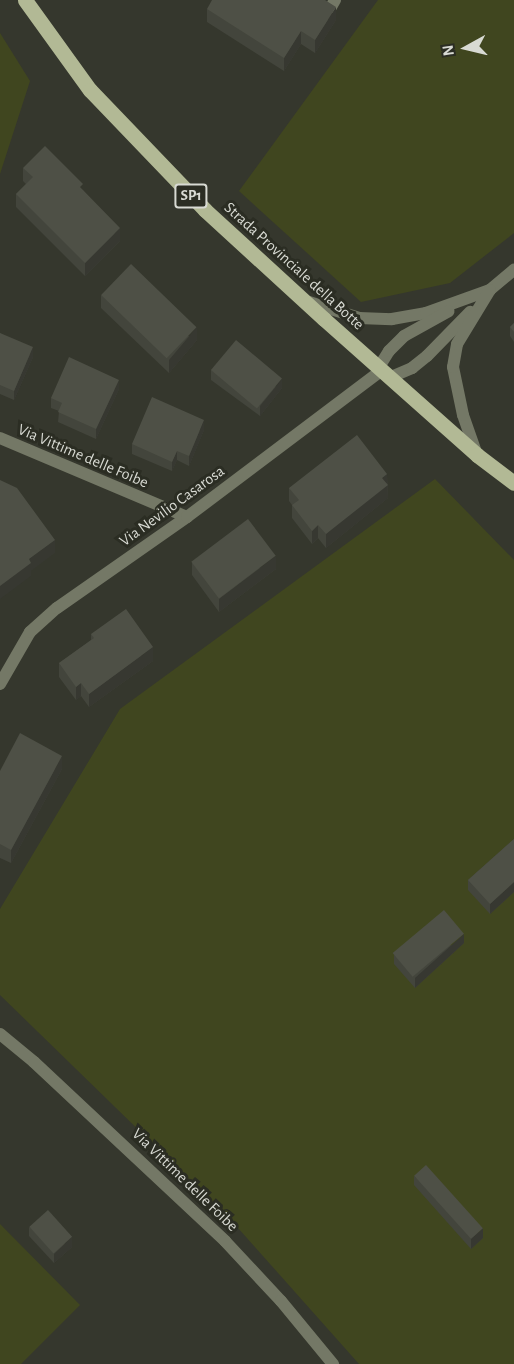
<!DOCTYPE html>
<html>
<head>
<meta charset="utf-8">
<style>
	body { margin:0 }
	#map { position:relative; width:514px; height:1364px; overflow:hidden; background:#35372d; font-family:"Alegreya Sans",sans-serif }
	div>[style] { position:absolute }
	.green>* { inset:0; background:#40461f }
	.lane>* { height:12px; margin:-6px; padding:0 6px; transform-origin:6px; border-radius:6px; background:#747866 }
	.street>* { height:12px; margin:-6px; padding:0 6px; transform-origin:6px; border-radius:6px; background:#747866 }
	.primary>* { height:15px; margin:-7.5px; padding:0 7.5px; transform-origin:7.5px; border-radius:7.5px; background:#b2b995 }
	.wall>* { inset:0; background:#43453c }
	.shaded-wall>* { inset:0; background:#373831 }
	.building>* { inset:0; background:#4e5046; transform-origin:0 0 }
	span { translate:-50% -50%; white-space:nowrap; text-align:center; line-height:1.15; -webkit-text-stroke:6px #2b2d23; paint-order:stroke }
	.shield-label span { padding:2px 4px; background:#2b2d23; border:2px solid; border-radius:4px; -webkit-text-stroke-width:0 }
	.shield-label { font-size:15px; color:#d8dad3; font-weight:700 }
	.street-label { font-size:16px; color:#d8dad3 }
	.north { position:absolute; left:436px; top:18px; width:60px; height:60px; -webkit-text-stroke:4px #2b2d23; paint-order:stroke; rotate:262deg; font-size:16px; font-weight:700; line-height:24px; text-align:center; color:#d8dad3 }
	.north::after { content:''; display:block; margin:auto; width:21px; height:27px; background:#d8dad3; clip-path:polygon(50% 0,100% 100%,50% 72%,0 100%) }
</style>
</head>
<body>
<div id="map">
	<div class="green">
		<div style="clip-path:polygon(378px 0,514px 0,514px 233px,450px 283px,361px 302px,239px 191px)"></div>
		<div style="clip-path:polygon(0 33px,30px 81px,0 174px)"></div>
		<div style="clip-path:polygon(435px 479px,514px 560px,514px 1364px,359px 1364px,230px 1219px,0 995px,0 909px,120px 709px)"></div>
		<div style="clip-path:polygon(0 1224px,80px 1305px,21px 1364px,0 1364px)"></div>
	</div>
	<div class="lane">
		<div style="left:331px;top:7px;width:8px;rotate:-60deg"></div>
	</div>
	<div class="street">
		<div style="left:485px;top:294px;width:38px;rotate:-40deg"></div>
		<div style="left:309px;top:302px;width:52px;rotate:17.7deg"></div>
		<div style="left:359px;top:318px;width:33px;rotate:2deg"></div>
		<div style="left:392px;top:319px;width:35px;rotate:-10deg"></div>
		<div style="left:426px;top:313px;width:68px;rotate:-19.8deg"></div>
		<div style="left:379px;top:367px;width:19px;rotate:-58deg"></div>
		<div style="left:389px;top:351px;width:21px;rotate:-45deg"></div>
		<div style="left:404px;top:336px;width:51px;rotate:-29.1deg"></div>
		<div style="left:391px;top:377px;width:23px;rotate:-23deg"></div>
		<div style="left:412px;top:368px;width:19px;rotate:-39deg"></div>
		<div style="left:427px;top:356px;width:62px;rotate:-45.7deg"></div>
		<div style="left:0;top:438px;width:203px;rotate:22.9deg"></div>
		<div style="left:477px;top:455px;width:42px;rotate:-109.3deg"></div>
		<div style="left:463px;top:415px;width:49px;rotate:-101.8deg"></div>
		<div style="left:453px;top:367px;width:23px;rotate:-80deg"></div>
		<div style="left:457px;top:344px;width:63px;rotate:-58.6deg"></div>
		<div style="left:0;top:684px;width:60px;rotate:-60deg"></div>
		<div style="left:30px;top:632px;width:36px;rotate:-42deg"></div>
		<div style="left:57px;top:608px;width:159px;rotate:-35deg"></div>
		<div style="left:187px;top:517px;width:244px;rotate:-37deg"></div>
		<div style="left:0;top:1034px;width:44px;rotate:39.5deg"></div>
		<div style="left:34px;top:1062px;width:262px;rotate:43.1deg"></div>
		<div style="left:225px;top:1241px;width:82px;rotate:47deg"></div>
		<div style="left:281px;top:1301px;width:82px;rotate:50.5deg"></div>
	</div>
	<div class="primary">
		<div style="left:25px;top:0;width:111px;rotate:54.2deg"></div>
		<div style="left:90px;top:90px;width:166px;rotate:46.2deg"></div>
		<div style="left:205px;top:210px;width:161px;rotate:42.5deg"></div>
		<div style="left:324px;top:319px;width:205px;rotate:41.6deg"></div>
		<div style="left:477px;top:455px;width:46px;rotate:37.1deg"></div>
	</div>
	<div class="wall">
		<div style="clip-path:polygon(207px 9px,336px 20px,315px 53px,301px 44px,284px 71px,207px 22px)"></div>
		<div style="clip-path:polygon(23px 168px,83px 190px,120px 241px,85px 276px,16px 207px,16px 194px,26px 184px,23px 181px)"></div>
		<div style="clip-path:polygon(101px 295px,197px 340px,169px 373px,101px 308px)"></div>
		<div style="clip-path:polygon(514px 323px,514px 342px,510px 336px,510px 327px)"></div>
		<div style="clip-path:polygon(0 333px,33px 357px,14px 400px,0 394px)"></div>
		<div style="clip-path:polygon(211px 370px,282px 388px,260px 416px,211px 380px)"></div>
		<div style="clip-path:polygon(119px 389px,96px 439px,58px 422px,59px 411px,51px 408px,51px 398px)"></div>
		<div style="clip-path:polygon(204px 430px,189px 466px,177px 460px,172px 471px,132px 454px,132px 444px)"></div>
		<div style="clip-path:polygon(387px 474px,388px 498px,326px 548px,318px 538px,312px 544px,292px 518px,292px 505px,289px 501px,289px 488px)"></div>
		<div style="clip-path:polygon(192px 562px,276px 569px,219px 612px,192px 575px)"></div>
		<div style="clip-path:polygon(91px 634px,153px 661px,89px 707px,81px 696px,76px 700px,59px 677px,59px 663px,91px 640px)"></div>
		<div style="clip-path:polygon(62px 769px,11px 863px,0 858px,0 771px)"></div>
		<div style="clip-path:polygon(514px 839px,514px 892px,490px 914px,468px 890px,468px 880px)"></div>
		<div style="clip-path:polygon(464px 943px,415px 988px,394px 964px,394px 955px)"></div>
		<div style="clip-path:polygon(414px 1176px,483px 1238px,471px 1249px,414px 1185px)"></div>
		<div style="clip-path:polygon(29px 1227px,72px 1247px,54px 1263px,29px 1236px)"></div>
	</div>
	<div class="shaded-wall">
		<div style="clip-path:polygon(336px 7px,336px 20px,315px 53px,315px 40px)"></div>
		<div style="clip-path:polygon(301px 31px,301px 44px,284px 71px,284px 58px)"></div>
		<div style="clip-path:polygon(120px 228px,120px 241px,85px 276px,85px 263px)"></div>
		<div style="clip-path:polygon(197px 327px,197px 340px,169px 373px,169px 360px)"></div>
		<div style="clip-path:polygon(33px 347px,33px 357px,14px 400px,14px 391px)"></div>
		<div style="clip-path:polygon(282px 379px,282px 388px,260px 416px,260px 406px)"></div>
		<div style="clip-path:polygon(119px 380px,119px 389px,96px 439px,96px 429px)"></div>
		<div style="clip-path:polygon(204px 420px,204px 430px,189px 466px,189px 456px)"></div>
		<div style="clip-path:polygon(177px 451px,177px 460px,172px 471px,172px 462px)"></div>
		<div style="clip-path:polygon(387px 474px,388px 498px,326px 548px,326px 534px,382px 478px)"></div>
		<div style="clip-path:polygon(318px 525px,318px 538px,312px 544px,312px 531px)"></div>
		<div style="clip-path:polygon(55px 540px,55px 553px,31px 571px,31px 576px,0 599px,0 586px,29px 559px)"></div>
		<div style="clip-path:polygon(276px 556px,276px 569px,219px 612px,219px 599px)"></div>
		<div style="clip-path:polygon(153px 647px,153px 661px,89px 707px,89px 694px)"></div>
		<div style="clip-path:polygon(81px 683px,81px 696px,76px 700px,76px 687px)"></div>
		<div style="clip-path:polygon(62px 756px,62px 769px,11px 863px,11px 850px)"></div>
		<div style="clip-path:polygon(514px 882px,514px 892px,490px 914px,490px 904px)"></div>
		<div style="clip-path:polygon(464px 934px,464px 943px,415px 988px,415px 978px)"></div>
		<div style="clip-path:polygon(483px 1228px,483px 1238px,471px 1249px,471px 1239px)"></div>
		<div style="clip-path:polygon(72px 1237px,72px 1247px,54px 1263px,54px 1254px)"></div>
	</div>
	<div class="building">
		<div style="clip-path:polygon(212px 0,325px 0,336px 7px,315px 40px,301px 31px,284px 58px,207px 9px)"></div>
		<div style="clip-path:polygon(45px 146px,83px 184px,80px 187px,120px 228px,85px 263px,16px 194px,33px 177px,23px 168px)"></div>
		<div style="left:131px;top:264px;width:91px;height:43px;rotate:44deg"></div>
		<div style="clip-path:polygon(514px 323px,514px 332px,510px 327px)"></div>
		<div style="clip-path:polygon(0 333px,33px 347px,14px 391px,0 385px)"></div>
		<div style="left:236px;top:340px;width:60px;height:39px;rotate:40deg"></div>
		<div style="clip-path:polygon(69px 357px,119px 380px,96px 429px,58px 412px,62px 403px,51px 398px)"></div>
		<div style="clip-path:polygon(152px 397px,204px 420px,189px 456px,177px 451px,172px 462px,132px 444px)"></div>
		<div style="clip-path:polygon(357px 435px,387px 474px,382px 478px,388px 485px,326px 534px,318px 525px,312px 531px,292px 505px,299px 500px,289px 488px)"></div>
		<div style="clip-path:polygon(0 480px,17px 488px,55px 540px,29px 559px,31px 563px,0 586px)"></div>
		<div style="left:248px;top:519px;width:46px;height:71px;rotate:53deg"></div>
		<div style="clip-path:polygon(126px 609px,153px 647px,89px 694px,81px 683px,76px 687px,59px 663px,94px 638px,91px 634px)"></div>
		<div style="clip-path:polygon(20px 733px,62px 756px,11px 850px,0 844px,0 771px)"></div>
		<div style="clip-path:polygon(514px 839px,514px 882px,490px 904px,468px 880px)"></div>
		<div style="left:444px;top:910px;width:31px;height:67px;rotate:50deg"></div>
		<div style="left:426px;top:1165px;width:85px;height:16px;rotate:48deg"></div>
		<div style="left:48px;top:1210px;width:36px;height:25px;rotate:48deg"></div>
	</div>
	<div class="shield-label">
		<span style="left:191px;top:196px">SP1</span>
	</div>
	<div class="street-label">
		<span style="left:294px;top:266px;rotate:42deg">Strada Provinciale della Botte</span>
		<span style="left:83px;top:456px;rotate:23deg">Via Vittime delle Foibe</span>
		<span style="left:172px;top:506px;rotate:-36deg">Via Nevilio Casarosa</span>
		<span style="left:185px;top:1180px;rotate:44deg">Via Vittime delle Foibe</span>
	</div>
	<div class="north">N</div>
</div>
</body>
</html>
